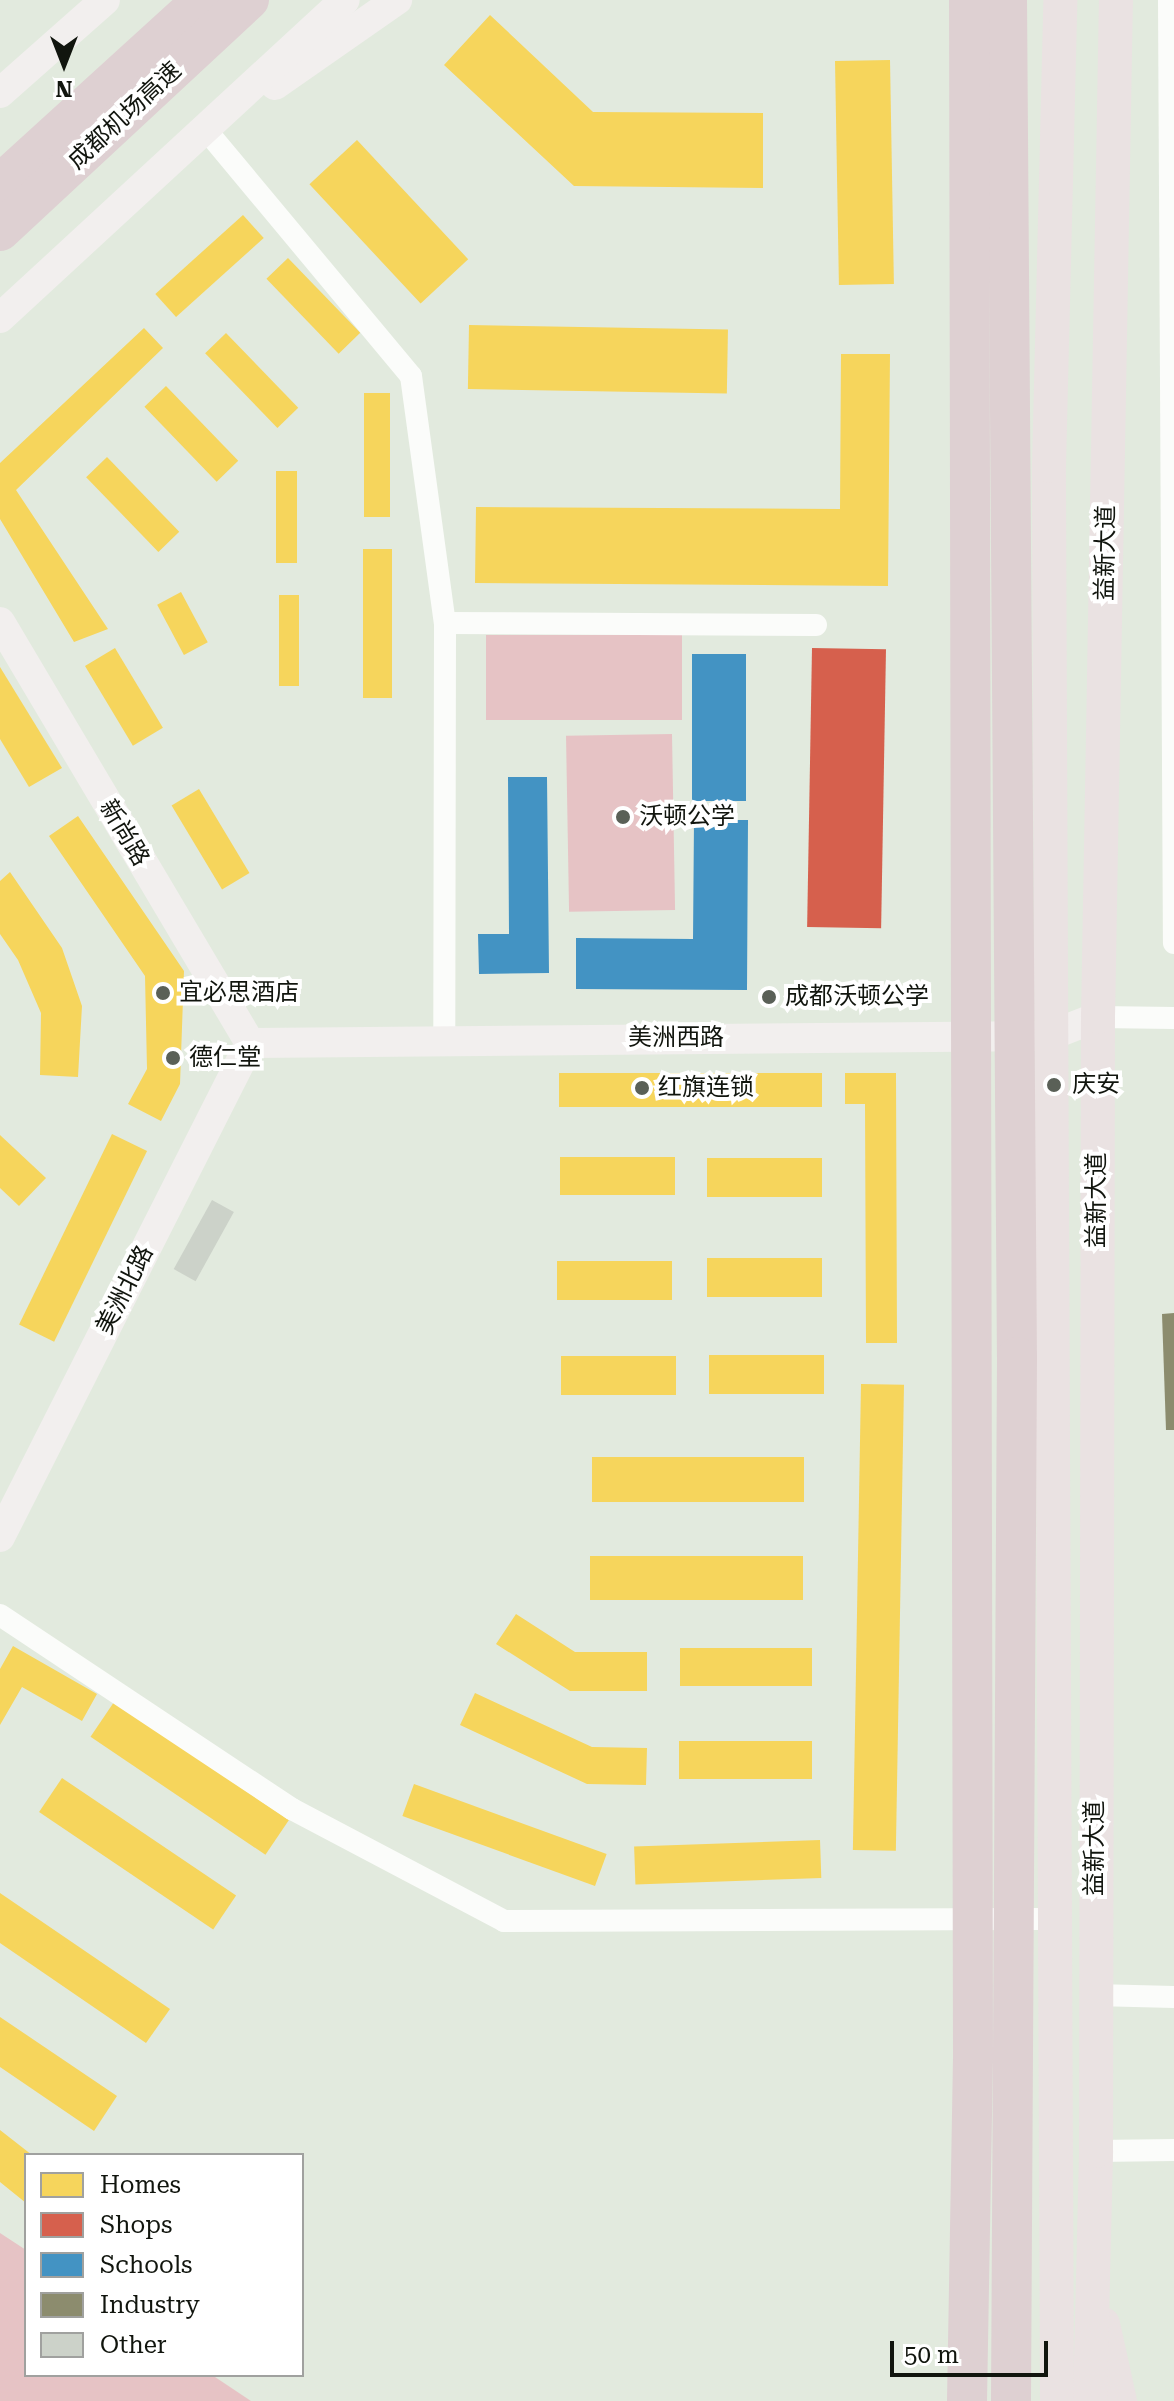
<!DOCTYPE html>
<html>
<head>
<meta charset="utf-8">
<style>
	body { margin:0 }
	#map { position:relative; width:1174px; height:2401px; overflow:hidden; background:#e2eade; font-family:"Roboto Serif","Noto Sans SC",serif }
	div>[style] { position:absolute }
	.green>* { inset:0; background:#e6c3c5; transform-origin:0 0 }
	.homes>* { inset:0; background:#f6d55c; transform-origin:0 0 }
	.shops>* { inset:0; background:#d6604d; transform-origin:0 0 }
	.schools>* { inset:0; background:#4393c3; transform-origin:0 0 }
	.industry>* { inset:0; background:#8c8c6e }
	.building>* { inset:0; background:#ccd2c9; transform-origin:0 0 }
	.street>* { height:22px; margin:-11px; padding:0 11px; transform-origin:11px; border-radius:11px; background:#fbfcfa }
	.secondary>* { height:30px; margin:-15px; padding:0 15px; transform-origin:15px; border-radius:15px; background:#f2efee }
	.primary>* { height:34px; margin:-17px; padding:0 17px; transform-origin:17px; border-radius:17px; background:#eae2e2 }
	.highway>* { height:40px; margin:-20px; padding:0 20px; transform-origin:20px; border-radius:20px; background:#ded0d2 }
	.dots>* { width:22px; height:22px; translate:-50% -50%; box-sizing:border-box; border:4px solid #fff; border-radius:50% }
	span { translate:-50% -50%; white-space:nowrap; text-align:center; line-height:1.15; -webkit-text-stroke:8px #fff; paint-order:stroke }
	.street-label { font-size:24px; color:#11150e }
	.poi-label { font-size:24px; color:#11150e }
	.left { translate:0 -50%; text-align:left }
	.legend { position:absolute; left:24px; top:2153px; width:280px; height:224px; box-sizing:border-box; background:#fff; border:2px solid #a0a19f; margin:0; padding:10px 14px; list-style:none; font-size:24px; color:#11150e }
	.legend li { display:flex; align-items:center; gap:16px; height:40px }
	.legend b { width:40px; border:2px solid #a0a19f }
	.north { position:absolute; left:24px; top:24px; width:80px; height:80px; -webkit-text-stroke:6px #fff; paint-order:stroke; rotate:180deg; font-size:22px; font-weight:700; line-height:32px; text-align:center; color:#11150e }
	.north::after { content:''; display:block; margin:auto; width:28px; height:36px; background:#11150e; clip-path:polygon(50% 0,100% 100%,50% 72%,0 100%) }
	.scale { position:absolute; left:890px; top:2341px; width:158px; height:36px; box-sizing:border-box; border:4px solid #11150e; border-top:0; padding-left:10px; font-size:24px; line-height:28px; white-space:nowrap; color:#11150e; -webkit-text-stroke:6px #fff; paint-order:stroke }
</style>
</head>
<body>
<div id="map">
	<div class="green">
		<div style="left:486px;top:635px;width:196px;height:85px"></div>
		<div style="left:672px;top:734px;width:176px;height:106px;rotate:89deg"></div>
		<div style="clip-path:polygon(0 2233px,26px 2250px,26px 2375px,212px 2375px,251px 2401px,0 2401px)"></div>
	</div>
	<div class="homes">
		<div style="clip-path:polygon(490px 15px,593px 112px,763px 113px,763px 188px,574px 186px,444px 65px)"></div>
		<div style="left:890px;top:60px;width:224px;height:55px;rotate:89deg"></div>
		<div style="left:357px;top:140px;width:163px;height:65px;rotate:47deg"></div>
		<div style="left:243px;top:215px;width:31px;height:118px;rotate:48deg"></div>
		<div style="left:288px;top:258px;width:104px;height:30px;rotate:46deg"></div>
		<div style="left:469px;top:325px;width:259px;height:64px;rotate:1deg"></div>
		<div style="clip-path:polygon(144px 328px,163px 348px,16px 490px,108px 629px,74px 642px,0 519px,0 463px)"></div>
		<div style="left:226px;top:333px;width:104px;height:29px;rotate:46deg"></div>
		<div style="clip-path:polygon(841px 354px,890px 354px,888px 586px,475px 583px,476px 507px,840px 509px)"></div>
		<div style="left:166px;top:386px;width:104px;height:30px;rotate:46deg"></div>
		<div style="left:390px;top:393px;width:124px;height:26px;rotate:90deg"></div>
		<div style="left:107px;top:457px;width:104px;height:29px;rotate:46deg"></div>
		<div style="left:276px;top:471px;width:21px;height:92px"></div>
		<div style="left:363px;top:549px;width:29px;height:149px"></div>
		<div style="left:181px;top:592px;width:57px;height:27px;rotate:62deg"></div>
		<div style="left:279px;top:595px;width:20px;height:91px"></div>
		<div style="left:115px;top:648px;width:93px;height:35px;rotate:59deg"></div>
		<div style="clip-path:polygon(0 667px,62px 768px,29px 787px,0 739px)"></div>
		<div style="left:199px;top:789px;width:98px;height:32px;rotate:59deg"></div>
		<div style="clip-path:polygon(78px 816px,184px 971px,180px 1084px,161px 1121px,128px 1104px,147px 1069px,145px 976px,49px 836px)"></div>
		<div style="clip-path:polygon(10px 872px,62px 948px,82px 1006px,78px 1077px,40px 1075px,41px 1013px,18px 960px,0 934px,0 881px)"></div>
		<div style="left:559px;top:1073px;width:263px;height:34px"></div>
		<div style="clip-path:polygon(845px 1073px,896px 1073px,897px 1343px,866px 1343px,865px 1104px,845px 1104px)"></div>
		<div style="left:112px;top:1134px;width:39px;height:212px;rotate:26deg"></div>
		<div style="clip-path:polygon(0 1135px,46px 1178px,19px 1206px,0 1188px)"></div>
		<div style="left:675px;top:1157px;width:38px;height:115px;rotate:90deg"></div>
		<div style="left:707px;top:1158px;width:115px;height:39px"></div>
		<div style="left:822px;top:1258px;width:39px;height:115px;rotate:90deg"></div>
		<div style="left:557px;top:1261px;width:115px;height:39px"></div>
		<div style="left:824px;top:1355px;width:39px;height:115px;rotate:90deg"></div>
		<div style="left:561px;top:1356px;width:115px;height:39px"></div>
		<div style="left:861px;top:1384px;width:43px;height:466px;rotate:1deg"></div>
		<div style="left:804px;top:1457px;width:45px;height:212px;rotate:90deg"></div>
		<div style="left:803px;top:1556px;width:44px;height:213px;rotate:90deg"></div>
		<div style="clip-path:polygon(516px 1614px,575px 1652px,647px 1652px,647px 1691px,570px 1691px,496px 1644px)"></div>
		<div style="clip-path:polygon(13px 1646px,97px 1694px,82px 1721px,22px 1687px,0 1725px,0 1669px)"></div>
		<div style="left:680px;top:1648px;width:132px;height:38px"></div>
		<div style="clip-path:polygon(475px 1693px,592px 1747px,647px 1748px,646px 1785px,587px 1784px,460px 1725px)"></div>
		<div style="left:114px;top:1702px;width:211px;height:42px;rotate:34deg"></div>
		<div style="left:679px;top:1741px;width:133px;height:38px"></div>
		<div style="left:62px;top:1778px;width:210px;height:41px;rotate:34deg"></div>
		<div style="left:414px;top:1784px;width:205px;height:34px;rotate:20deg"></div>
		<div style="left:820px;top:1840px;width:38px;height:186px;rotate:88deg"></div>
		<div style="clip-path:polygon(0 1893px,170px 2009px,146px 2043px,0 1943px)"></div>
		<div style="clip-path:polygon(0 2017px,117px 2096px,94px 2131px,0 2067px)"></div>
		<div style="clip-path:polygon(0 2130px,32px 2155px,26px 2155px,26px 2203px,0 2182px)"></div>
	</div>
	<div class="shops">
		<div style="left:812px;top:648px;width:74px;height:279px;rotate:1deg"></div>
	</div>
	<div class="schools">
		<div style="left:692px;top:654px;width:54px;height:147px"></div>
		<div style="clip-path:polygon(508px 777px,547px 777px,549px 973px,479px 974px,478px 934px,509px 934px)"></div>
		<div style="clip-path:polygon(694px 820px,748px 820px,747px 990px,576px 989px,576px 938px,693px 939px)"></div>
	</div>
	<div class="industry">
		<div style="clip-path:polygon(1174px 1313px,1174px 1430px,1166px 1430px,1162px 1314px)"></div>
	</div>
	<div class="building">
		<div style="left:212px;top:1200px;width:25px;height:79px;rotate:29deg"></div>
	</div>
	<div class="street">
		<div style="left:1169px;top:0;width:943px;rotate:89.7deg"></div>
		<div style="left:206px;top:130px;width:320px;rotate:50.2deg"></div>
		<div style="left:411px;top:376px;width:249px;rotate:82.2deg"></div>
		<div style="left:445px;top:623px;width:416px;rotate:90.1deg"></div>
		<div style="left:445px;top:623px;width:371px;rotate:0.3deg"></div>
		<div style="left:1098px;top:1017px;width:76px;rotate:0.8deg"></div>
		<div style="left:0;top:1615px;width:351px;rotate:33.6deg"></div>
		<div style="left:292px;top:1809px;width:240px;rotate:27.8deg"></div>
		<div style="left:504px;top:1921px;width:554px;rotate:-0.21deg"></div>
		<div style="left:1095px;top:1995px;width:79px;rotate:1.5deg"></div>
		<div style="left:1096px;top:2151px;width:78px;rotate:-0.7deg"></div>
	</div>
	<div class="secondary">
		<div style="left:275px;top:85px;width:149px;rotate:-34.9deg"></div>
		<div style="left:0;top:93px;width:140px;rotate:-41.5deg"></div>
		<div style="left:0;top:318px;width:469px;rotate:-42.7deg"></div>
		<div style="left:0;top:622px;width:490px;rotate:59.3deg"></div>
		<div style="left:250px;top:1043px;width:799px;rotate:-0.5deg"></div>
		<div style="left:1049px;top:1036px;width:53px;rotate:-21.2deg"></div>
		<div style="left:0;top:1537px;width:554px;rotate:-63.16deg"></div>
	</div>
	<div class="primary">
		<div style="left:1103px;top:2324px;width:79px;rotate:77.6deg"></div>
		<div style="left:1057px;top:2401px;width:1935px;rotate:-90.24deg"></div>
		<div style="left:1049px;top:466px;width:466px;rotate:-88.6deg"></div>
		<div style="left:1090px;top:2401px;width:250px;rotate:-88.6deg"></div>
		<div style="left:1096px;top:2151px;width:1134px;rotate:-89.9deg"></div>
		<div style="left:1098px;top:1017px;width:1017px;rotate:-88.99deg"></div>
	</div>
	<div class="highway">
		<div style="left:1007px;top:0;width:1357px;rotate:89.58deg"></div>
		<div style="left:1017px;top:1357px;width:1044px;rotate:90.33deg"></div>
		<div style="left:0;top:184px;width:273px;rotate:-42.3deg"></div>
		<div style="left:0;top:231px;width:340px;rotate:-42.9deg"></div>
		<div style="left:967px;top:2401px;width:343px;rotate:-89deg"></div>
		<div style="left:973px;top:2058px;width:2058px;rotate:-90.11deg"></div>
	</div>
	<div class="dots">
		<div style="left:623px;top:817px;background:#5a6057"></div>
		<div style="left:163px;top:993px;background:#5a6057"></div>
		<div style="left:769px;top:997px;background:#5a6057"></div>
		<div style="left:173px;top:1058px;background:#5a6057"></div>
		<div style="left:1054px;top:1085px;background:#5a6057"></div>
		<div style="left:642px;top:1088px;background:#5a6057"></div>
	</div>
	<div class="street-label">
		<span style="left:125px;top:116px;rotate:-43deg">成都机场高速</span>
		<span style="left:1106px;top:553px;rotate:-89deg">益新大道</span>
		<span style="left:124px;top:833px;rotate:59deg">新尚路</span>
		<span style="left:676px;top:1038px">美洲西路</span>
		<span style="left:1097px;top:1200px;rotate:-90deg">益新大道</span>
		<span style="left:125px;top:1290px;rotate:-63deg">美洲北路</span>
		<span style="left:1095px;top:1848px;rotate:-90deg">益新大道</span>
	</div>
	<div class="poi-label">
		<span class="left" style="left:639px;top:817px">沃顿公学</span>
		<span class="left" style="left:179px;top:993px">宜必思酒店</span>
		<span class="left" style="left:785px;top:997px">成都沃顿公学</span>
		<span class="left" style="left:189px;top:1058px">德仁堂</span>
		<span class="left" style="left:1072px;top:1085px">庆安</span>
		<span class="left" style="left:658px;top:1088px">红旗连锁</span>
	</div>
	<ul class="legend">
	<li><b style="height:22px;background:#f6d55c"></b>Homes</li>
	<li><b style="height:22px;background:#d6604d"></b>Shops</li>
	<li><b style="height:22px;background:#4393c3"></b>Schools</li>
	<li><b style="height:22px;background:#8c8c6e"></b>Industry</li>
	<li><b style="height:22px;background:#ccd2c9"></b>Other</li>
	</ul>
	<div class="north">N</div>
	<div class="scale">50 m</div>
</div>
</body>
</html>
